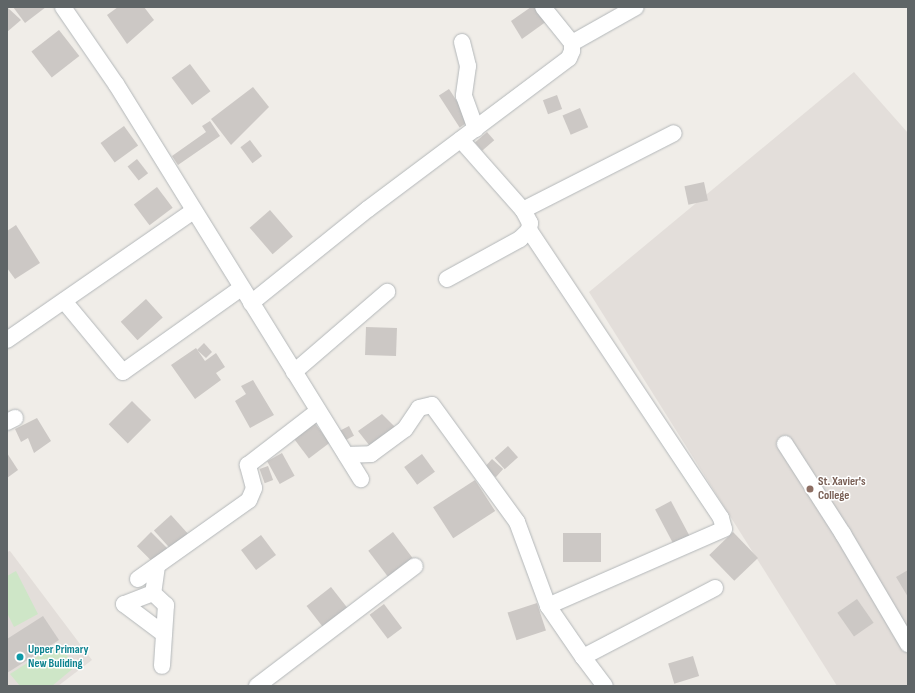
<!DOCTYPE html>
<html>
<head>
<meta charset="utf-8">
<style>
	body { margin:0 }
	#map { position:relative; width:915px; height:693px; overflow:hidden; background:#f0ede8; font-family:"Sofia Sans Condensed",sans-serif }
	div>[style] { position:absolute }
	.education>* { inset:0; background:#e3deda }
	.green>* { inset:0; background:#cee6c7 }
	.building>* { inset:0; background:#ccc8c5; transform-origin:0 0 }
	.roads { filter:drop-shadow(0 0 1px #b3b7b9) drop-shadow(0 0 1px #b3b7b9) }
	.minor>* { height:16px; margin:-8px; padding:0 8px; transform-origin:8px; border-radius:8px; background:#fff }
	.dots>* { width:11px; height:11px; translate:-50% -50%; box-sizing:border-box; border:2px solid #fff; border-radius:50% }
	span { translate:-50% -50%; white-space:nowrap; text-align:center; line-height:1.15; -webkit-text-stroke:3px #fff; paint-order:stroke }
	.education-label { font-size:12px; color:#785e54; font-weight:700 }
	.left { translate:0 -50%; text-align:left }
	.culture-label { font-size:12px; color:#0d838f; font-weight:700 }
	.frame { position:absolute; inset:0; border:8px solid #5f6567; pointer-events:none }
</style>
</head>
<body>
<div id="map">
	<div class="education">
		<div style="clip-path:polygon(854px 72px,908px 133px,908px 686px,837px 686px,589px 292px)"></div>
		<div style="clip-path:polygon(10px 551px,92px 660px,58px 686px,7px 686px,7px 552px)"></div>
	</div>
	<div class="green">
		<div style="clip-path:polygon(16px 571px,38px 614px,14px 627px,7px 613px,7px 576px)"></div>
		<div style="clip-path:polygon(57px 644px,76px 666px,52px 686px,20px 686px,10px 674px)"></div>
	</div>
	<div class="building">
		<div style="clip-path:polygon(7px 7px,21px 20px,7px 32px)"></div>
		<div style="clip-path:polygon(13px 7px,46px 7px,25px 23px)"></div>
		<div style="clip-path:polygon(118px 7px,144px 7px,154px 20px,127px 44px,107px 15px)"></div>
		<div style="clip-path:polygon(531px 7px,537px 7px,547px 21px,522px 39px,511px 21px)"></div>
		<div style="left:59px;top:30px;width:33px;height:35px;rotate:52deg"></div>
		<div style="left:190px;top:64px;width:34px;height:23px;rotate:53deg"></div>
		<div style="clip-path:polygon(253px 87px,269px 107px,231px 145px,211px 119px)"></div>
		<div style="left:449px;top:89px;width:38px;height:12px;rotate:57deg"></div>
		<div style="left:557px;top:95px;width:15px;height:15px;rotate:70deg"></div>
		<div style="left:580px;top:108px;width:21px;height:19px;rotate:67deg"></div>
		<div style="clip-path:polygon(210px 121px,220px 136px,178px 165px,172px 156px,206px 132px,202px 126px)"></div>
		<div style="left:124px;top:126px;width:24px;height:29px;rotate:54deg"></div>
		<div style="left:487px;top:132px;width:11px;height:16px;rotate:49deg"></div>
		<div style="left:250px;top:140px;width:20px;height:12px;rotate:53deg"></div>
		<div style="left:137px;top:159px;width:18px;height:12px;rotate:52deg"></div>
		<div style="left:704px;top:182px;width:19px;height:20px;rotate:78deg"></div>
		<div style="left:157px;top:187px;width:26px;height:29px;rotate:53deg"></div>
		<div style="left:270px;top:210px;width:35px;height:27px;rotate:49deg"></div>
		<div style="clip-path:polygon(16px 225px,40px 263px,15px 279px,7px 268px,7px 231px)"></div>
		<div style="left:146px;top:299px;width:25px;height:34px;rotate:48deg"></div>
		<div style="left:366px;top:327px;width:31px;height:28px;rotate:2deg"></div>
		<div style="clip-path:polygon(204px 343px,212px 352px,206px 358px,197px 350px)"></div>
		<div style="clip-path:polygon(196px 348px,205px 361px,216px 353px,225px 367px,216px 373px,221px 380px,195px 399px,171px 365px)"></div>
		<div style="clip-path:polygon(253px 380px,274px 415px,250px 428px,235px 401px,246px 394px,241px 386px)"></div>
		<div style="left:132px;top:401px;width:27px;height:33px;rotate:45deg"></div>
		<div style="clip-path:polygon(382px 414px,398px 430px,373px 450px,358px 431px)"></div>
		<div style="clip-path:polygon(37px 418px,51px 441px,34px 453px,28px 438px,21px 442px,15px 429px)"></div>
		<div style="left:314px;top:422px;width:26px;height:26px;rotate:53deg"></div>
		<div style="left:349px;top:426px;width:11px;height:13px;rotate:63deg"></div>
		<div style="left:508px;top:446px;width:15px;height:18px;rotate:48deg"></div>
		<div style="clip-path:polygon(7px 453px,18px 470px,7px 478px)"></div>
		<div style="left:282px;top:453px;width:26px;height:17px;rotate:61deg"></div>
		<div style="left:422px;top:454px;width:22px;height:22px;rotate:54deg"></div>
		<div style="left:492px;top:459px;width:15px;height:11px;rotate:42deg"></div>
		<div style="left:268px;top:466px;width:15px;height:9px;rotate:70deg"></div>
		<div style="left:475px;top:480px;width:37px;height:50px;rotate:57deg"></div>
		<div style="left:671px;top:501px;width:41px;height:18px;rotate:62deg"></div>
		<div style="left:171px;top:515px;width:25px;height:23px;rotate:48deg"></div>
		<div style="left:151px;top:532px;width:23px;height:20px;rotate:45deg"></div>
		<div style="left:393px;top:532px;width:35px;height:31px;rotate:53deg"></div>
		<div style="left:733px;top:532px;width:36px;height:33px;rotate:46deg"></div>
		<div style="left:601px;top:533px;width:29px;height:38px;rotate:90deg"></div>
		<div style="left:261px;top:535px;width:25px;height:25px;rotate:53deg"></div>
		<div style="clip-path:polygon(908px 570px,908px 597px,896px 577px)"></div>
		<div style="left:331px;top:587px;width:28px;height:31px;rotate:52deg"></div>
		<div style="left:857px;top:599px;width:29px;height:24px;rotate:55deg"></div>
		<div style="left:537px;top:603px;width:29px;height:31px;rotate:72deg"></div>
		<div style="left:384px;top:604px;width:30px;height:18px;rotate:53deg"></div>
		<div style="clip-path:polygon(43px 616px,59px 640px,7px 673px,7px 639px)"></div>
		<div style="left:693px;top:656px;width:21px;height:26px;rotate:73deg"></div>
	</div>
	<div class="roads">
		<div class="minor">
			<div style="left:63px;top:7px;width:93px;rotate:55.5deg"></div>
			<div style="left:116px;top:84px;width:465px;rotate:58.2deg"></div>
			<div style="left:462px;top:42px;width:25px;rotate:76deg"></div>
			<div style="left:468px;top:66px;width:30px;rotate:98deg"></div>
			<div style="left:464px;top:96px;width:35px;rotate:70deg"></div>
			<div style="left:572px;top:43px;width:73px;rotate:-29.4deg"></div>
			<div style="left:523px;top:210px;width:169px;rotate:-27deg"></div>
			<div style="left:529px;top:230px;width:346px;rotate:56.3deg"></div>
			<div style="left:721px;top:518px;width:11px;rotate:75deg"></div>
			<div style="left:724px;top:529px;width:192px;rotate:156.4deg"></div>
			<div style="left:447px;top:279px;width:83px;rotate:-28.7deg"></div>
			<div style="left:520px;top:239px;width:13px;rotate:-45deg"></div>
			<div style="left:529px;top:230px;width:7px;rotate:-82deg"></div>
			<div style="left:530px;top:223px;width:15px;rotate:-118deg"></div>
			<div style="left:523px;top:210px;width:94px;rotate:-131.5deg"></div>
			<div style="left:64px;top:301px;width:92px;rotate:50.3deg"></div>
			<div style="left:123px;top:372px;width:145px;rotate:-35.4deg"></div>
			<div style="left:251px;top:303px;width:150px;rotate:-38.8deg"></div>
			<div style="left:368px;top:209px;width:251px;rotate:-36.9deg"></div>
			<div style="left:569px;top:58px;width:8px;rotate:-67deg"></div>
			<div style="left:572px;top:51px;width:8px;rotate:-90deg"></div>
			<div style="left:572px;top:43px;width:46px;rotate:-128.9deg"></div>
			<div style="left:7px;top:340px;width:226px;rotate:-34.7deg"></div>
			<div style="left:294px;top:372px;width:123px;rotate:-40.7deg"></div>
			<div style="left:7px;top:422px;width:9px;rotate:-27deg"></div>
			<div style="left:785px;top:444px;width:107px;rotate:57.2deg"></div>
			<div style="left:843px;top:534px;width:128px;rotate:59.4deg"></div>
			<div style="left:346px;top:455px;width:25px;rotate:-2deg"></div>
			<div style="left:371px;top:454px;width:42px;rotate:-36.3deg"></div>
			<div style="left:405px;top:429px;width:25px;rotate:-56deg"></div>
			<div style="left:419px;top:408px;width:13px;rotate:-13deg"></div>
			<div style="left:432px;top:405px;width:145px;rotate:54deg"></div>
			<div style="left:517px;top:522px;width:90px;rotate:69.7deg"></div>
			<div style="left:548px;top:606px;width:62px;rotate:55.5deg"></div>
			<div style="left:583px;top:657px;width:149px;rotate:-27.6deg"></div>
			<div style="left:157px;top:566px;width:27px;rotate:98deg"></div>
			<div style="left:153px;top:593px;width:18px;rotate:43deg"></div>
			<div style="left:166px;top:605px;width:61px;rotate:93.8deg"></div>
			<div style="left:138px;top:579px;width:136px;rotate:-35.4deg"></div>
			<div style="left:249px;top:500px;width:13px;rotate:-67deg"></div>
			<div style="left:254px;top:488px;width:24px;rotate:-105deg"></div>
			<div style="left:248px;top:465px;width:88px;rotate:-37.6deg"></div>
			<div style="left:153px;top:593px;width:31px;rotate:159deg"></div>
			<div style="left:124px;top:604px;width:50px;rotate:36.9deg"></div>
			<div style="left:583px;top:657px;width:36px;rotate:53deg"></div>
			<div style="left:257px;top:686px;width:198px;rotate:-37.2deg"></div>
		</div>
	</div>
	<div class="dots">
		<div style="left:810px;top:489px;background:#8d6e63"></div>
		<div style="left:20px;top:657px;background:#0f9aa8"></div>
	</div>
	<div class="education-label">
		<span class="left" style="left:818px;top:489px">St. Xavier's<br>College</span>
	</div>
	<div class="culture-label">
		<span class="left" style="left:28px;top:657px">Upper Primary<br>New Buliding</span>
	</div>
	<div class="frame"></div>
</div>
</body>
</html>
